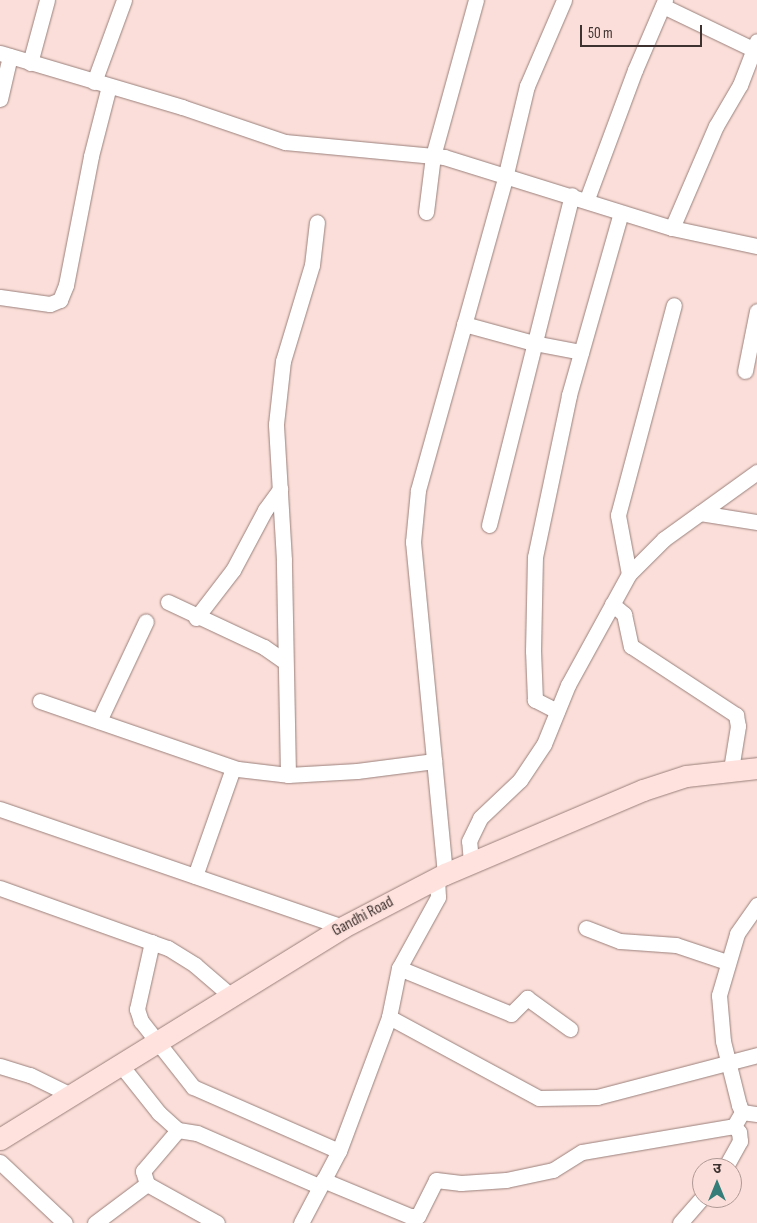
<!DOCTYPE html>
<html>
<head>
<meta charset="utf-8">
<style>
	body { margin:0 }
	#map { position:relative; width:757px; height:1223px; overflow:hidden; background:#fbded9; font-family:"Sofia Sans Condensed","Noto Sans Devanagari",sans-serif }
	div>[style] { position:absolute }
	.roads { filter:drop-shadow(0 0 1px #9a807b) drop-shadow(0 0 1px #9a807b) }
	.street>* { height:15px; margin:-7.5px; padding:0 7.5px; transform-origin:7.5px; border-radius:7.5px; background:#fff }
	.secondary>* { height:21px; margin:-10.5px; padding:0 10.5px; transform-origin:10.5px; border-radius:10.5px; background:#ffe2dd }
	span { translate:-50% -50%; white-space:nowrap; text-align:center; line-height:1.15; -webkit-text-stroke:4px #fbded9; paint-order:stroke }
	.street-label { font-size:16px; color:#3d3230 }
	.north { position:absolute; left:692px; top:1158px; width:50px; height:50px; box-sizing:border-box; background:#fbded9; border:1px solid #af9995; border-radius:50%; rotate:0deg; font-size:14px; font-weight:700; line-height:20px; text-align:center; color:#3d3230 }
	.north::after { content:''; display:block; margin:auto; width:18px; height:22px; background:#357d78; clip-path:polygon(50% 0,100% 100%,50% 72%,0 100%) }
	.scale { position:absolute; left:580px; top:25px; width:122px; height:22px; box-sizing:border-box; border:2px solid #3d3230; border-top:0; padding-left:6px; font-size:15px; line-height:18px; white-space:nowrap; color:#3d3230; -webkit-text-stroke:4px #fbded9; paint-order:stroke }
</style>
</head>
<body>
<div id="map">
	<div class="roads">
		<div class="street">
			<div style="left:663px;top:6px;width:104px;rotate:25.6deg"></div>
			<div style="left:0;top:53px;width:190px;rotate:16.5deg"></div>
			<div style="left:182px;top:107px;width:109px;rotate:18.8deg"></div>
			<div style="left:285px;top:142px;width:160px;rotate:5.4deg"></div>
			<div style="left:444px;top:157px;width:239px;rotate:17.3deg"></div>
			<div style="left:672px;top:228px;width:87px;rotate:12deg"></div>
			<div style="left:30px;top:63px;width:65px;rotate:-74.9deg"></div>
			<div style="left:94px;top:82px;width:87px;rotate:-69.9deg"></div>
			<div style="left:0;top:99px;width:44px;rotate:-76.9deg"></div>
			<div style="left:587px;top:199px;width:138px;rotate:-69.6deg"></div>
			<div style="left:635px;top:70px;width:76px;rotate:-66.8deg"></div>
			<div style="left:426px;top:212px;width:56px;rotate:-82.9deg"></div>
			<div style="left:433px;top:156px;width:162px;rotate:-74.6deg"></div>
			<div style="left:672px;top:228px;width:111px;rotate:-66.7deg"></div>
			<div style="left:716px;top:126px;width:48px;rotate:-59.7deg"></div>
			<div style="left:740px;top:85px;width:47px;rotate:-68.9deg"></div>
			<div style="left:0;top:297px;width:50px;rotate:8deg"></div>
			<div style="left:50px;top:304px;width:11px;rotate:-22deg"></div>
			<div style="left:60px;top:300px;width:16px;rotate:-68deg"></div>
			<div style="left:66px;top:285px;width:131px;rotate:-79deg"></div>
			<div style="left:91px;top:156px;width:72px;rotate:-75.6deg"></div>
			<div style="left:464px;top:324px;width:73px;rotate:15.2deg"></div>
			<div style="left:534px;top:343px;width:48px;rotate:10.8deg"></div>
			<div style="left:745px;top:371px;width:61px;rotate:-78.7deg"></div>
			<div style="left:700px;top:513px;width:58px;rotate:9deg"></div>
			<div style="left:489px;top:525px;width:340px;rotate:-75.9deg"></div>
			<div style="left:629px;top:574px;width:60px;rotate:-100.6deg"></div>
			<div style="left:618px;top:515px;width:217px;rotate:-75.1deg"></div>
			<div style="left:168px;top:602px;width:106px;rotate:25.1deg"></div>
			<div style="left:264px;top:647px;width:24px;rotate:35deg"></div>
			<div style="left:612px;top:604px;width:16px;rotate:40deg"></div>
			<div style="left:624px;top:614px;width:33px;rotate:78deg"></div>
			<div style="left:631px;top:646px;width:126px;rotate:33.3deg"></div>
			<div style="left:736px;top:715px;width:11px;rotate:80deg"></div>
			<div style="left:738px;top:726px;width:44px;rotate:99.2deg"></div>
			<div style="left:196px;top:618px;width:61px;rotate:-52.4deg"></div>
			<div style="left:233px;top:570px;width:68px;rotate:-61.9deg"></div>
			<div style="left:265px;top:510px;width:26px;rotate:-54deg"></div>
			<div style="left:40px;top:701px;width:209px;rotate:19deg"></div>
			<div style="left:238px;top:769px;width:50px;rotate:6.8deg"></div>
			<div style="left:288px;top:775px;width:69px;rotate:-3.3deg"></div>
			<div style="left:357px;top:771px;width:78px;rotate:-7.4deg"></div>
			<div style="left:557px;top:711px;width:25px;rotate:-153deg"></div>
			<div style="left:535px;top:700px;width:49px;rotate:-92.3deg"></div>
			<div style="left:533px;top:651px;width:94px;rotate:-88.8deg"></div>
			<div style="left:535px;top:557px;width:166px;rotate:-78.1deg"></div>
			<div style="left:569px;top:395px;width:189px;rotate:-74.1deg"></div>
			<div style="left:99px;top:721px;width:110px;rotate:-64.8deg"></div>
			<div style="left:288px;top:775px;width:215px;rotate:-91.1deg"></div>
			<div style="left:284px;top:560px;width:136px;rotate:-93.4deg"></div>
			<div style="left:276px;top:424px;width:63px;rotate:-83.7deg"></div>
			<div style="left:283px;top:361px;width:100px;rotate:-73.2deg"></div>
			<div style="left:312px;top:265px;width:43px;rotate:-83.4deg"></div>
			<div style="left:0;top:809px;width:363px;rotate:19deg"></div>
			<div style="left:471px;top:862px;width:21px;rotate:-95deg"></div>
			<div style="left:469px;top:841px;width:25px;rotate:-64deg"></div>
			<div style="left:480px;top:818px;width:55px;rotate:-43.5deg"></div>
			<div style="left:520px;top:780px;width:43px;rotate:-56.3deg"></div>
			<div style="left:544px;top:744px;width:64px;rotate:-67.9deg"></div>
			<div style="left:568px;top:685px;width:127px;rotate:-61.2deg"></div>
			<div style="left:629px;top:574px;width:49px;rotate:-45deg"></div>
			<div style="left:664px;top:539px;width:115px;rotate:-35.8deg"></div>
			<div style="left:445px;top:874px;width:334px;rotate:-95.5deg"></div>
			<div style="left:413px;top:542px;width:52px;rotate:-84.5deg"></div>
			<div style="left:418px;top:490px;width:324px;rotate:-74.4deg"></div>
			<div style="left:505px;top:178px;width:95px;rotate:-76.6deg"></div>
			<div style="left:527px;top:86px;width:94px;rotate:-66.7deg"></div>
			<div style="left:195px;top:876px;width:114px;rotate:-70.6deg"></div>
			<div style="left:0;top:888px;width:178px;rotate:19.7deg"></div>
			<div style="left:168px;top:948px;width:32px;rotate:32deg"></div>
			<div style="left:195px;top:965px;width:48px;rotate:40.7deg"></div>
			<div style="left:757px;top:905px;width:35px;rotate:125deg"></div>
			<div style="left:737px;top:934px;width:64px;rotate:106.4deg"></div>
			<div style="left:719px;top:995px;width:46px;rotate:85deg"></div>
			<div style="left:723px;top:1041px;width:66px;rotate:76deg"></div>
			<div style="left:739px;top:1105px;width:8px;rotate:67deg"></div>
			<div style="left:742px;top:1112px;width:15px;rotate:8deg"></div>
			<div style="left:586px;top:928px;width:36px;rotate:21deg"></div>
			<div style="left:620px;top:941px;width:56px;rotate:4.1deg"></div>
			<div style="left:676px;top:945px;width:54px;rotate:18.4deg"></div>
			<div style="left:152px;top:942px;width:69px;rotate:102.6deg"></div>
			<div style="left:137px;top:1009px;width:13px;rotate:72deg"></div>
			<div style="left:141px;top:1021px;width:84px;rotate:51.8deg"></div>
			<div style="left:193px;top:1087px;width:159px;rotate:23.7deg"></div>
			<div style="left:339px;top:1151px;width:143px;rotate:-69.5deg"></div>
			<div style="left:389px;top:1017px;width:50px;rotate:-78.5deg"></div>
			<div style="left:399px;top:968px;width:121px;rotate:22.3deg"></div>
			<div style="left:511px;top:1014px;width:23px;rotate:-45deg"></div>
			<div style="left:527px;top:998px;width:53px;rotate:35.8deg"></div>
			<div style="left:399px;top:968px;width:81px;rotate:-61.2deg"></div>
			<div style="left:438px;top:897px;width:19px;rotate:-93deg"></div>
			<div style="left:389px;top:1017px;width:170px;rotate:28.4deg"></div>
			<div style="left:539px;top:1098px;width:58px;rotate:-1deg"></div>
			<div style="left:597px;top:1097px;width:165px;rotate:-14.7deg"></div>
			<div style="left:120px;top:1064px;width:63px;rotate:51.5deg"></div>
			<div style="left:159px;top:1113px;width:25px;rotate:42deg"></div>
			<div style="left:178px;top:1130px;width:54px;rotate:130.5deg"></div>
			<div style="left:143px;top:1171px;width:14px;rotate:73deg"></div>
			<div style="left:147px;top:1184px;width:80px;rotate:29.1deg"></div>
			<div style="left:0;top:1066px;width:31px;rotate:17deg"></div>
			<div style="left:30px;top:1075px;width:46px;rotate:26deg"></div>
			<div style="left:178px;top:1130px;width:19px;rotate:9deg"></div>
			<div style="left:197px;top:1133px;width:133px;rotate:23.5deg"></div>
			<div style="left:0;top:1162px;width:89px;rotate:43.2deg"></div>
			<div style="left:725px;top:1168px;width:31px;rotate:-61deg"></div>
			<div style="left:740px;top:1141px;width:9px;rotate:-96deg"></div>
			<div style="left:739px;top:1132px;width:8px;rotate:-130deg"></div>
			<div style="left:323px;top:1180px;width:94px;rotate:22.5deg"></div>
			<div style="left:410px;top:1216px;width:8px"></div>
			<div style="left:418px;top:1216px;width:40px;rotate:-63.4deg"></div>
			<div style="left:436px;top:1180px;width:25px;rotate:7deg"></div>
			<div style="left:461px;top:1183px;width:45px;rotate:-3.8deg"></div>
			<div style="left:506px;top:1180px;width:48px;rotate:-12deg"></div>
			<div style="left:553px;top:1170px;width:34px;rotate:-32deg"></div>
			<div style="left:582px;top:1152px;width:154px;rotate:-9.7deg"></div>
			<div style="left:734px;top:1126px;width:16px;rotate:-60deg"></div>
			<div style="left:95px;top:1223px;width:65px;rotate:-36.9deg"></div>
			<div style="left:301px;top:1223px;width:81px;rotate:-62.2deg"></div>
			<div style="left:680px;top:1223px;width:33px;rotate:-49deg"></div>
		</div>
		<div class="secondary">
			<div style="left:0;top:1139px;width:403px;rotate:-31.7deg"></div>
			<div style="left:343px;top:927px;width:115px;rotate:-27.5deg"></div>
			<div style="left:445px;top:874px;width:215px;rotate:-23deg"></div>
			<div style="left:643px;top:790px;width:45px;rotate:-18deg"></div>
			<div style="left:686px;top:776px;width:71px;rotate:-6.4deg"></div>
		</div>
	</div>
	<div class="street-label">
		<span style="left:363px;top:917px;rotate:-28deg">Gandhi Road</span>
	</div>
	<div class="north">उ</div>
	<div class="scale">50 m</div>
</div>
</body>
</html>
